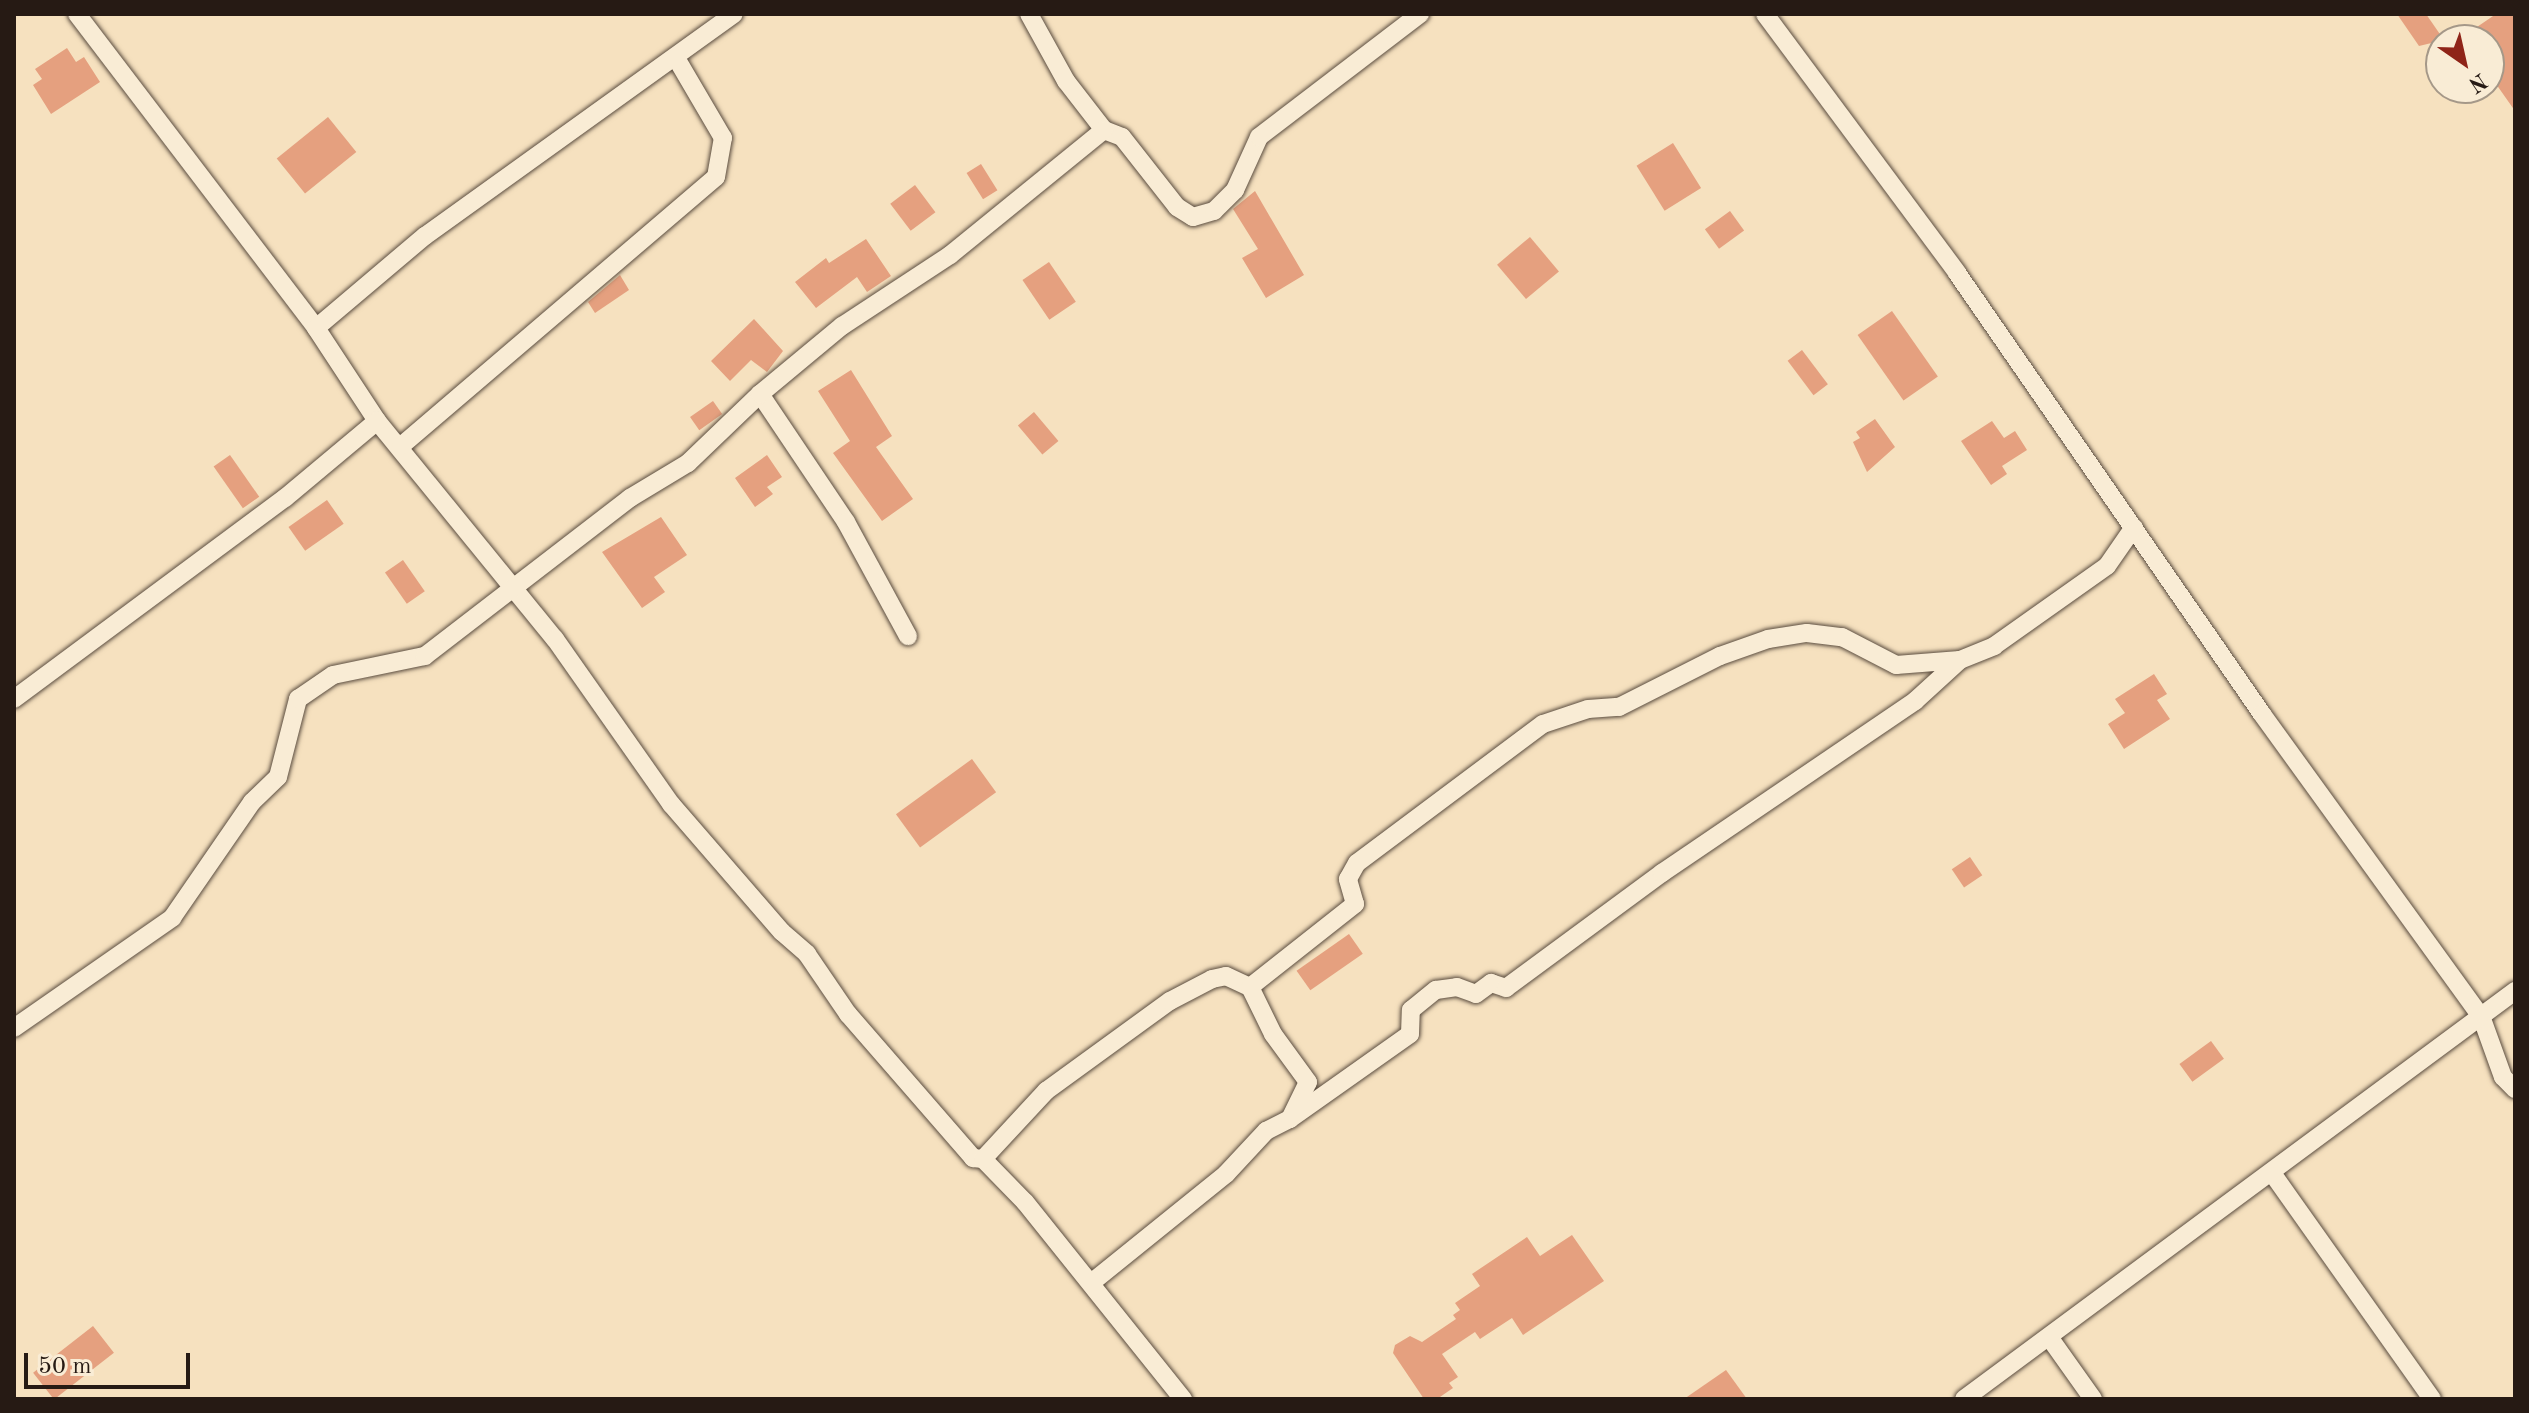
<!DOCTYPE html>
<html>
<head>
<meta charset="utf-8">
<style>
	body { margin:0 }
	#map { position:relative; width:2529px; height:1413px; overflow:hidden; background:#f6e1bf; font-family:"Old Standard TT",serif }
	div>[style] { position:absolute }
	.building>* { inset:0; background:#e5a07f; transform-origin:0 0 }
	.roads { filter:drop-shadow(0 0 2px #5a4c3f) drop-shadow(0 0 2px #5a4c3f) }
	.street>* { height:18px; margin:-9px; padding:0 9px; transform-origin:9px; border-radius:9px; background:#f9ecd5 }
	span { translate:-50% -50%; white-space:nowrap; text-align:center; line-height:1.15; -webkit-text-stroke:6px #f9ecd5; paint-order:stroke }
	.frame { position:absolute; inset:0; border:16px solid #261a14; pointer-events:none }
	.north { position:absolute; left:2425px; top:24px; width:80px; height:80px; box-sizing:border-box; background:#f9ecd5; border:2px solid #a59888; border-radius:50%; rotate:146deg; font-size:22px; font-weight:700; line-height:32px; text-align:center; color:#261a14 }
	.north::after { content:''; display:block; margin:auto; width:28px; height:36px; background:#8f2418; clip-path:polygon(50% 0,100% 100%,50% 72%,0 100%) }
	.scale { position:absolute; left:24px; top:1353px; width:166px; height:36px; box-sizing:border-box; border:4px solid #261a14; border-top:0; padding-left:10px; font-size:24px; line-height:28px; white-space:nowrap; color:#261a14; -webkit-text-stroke:6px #f9ecd5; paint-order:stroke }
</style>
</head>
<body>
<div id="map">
	<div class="building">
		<div style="clip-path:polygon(2397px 14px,2426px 14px,2444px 40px,2419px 46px)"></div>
		<div style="clip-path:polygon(2496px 14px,2515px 14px,2515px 111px,2489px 74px,2489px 40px,2458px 40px)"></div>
		<div style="clip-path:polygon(67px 48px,76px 62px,84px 57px,100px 82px,51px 114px,33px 85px,42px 79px,35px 69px)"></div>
		<div style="left:328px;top:117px;width:45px;height:66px;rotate:51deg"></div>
		<div style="left:1673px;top:143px;width:53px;height:43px;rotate:58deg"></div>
		<div style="left:981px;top:164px;width:31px;height:17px;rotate:58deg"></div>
		<div style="left:915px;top:185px;width:34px;height:31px;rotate:53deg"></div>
		<div style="clip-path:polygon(1255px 191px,1304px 275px,1266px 298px,1242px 258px,1258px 249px,1233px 209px)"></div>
		<div style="left:1730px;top:211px;width:24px;height:31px;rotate:54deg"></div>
		<div style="left:1530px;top:237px;width:45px;height:43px;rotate:50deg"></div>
		<div style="clip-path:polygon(866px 239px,891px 276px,867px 292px,857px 277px,816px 308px,795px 282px,826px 258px,829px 263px)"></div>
		<div style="left:1049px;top:262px;width:48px;height:32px;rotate:56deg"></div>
		<div style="clip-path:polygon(620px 275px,629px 290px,595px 313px,588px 302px)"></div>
		<div style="left:1892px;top:311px;width:80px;height:42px;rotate:55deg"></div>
		<div style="clip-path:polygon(754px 319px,783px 351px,767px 372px,751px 360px,730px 381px,711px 361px)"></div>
		<div style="left:1802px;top:350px;width:43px;height:18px;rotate:53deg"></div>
		<div style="clip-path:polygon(851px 370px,892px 436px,876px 447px,913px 499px,882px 521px,833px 453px,850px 441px,818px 391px)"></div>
		<div style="left:713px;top:401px;width:16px;height:28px;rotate:55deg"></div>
		<div style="left:1034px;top:412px;width:38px;height:21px;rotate:50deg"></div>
		<div style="clip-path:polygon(1875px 419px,1895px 447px,1867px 472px,1853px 442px,1860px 438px,1856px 432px)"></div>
		<div style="clip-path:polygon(1992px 421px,2004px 438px,2015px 431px,2027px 450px,2002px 466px,2007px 474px,1991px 485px,1961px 441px)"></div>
		<div style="left:230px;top:455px;width:51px;height:20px;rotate:55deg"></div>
		<div style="clip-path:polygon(767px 455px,782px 477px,767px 487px,773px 494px,755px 507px,735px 478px)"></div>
		<div style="left:327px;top:500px;width:29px;height:47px;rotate:55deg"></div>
		<div style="clip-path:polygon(661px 517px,687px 555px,654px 577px,665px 592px,642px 608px,602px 552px)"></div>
		<div style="left:403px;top:560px;width:38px;height:22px;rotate:55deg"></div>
		<div style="clip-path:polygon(2154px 674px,2167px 694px,2157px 700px,2170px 719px,2124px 749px,2108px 724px,2125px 713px,2115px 699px)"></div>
		<div style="left:972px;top:759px;width:41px;height:94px;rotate:54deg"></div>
		<div style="left:1970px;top:857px;width:22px;height:22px;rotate:56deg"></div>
		<div style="left:1349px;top:934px;width:24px;height:64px;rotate:55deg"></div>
		<div style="left:2211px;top:1041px;width:22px;height:39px;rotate:54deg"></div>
		<div style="clip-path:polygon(1572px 1235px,1604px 1281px,1523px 1335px,1512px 1318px,1480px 1339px,1475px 1332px,1442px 1354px,1458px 1377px,1449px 1383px,1453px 1388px,1437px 1399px,1424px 1399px,1393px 1353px,1395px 1345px,1410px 1336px,1422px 1342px,1456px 1319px,1453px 1315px,1460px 1310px,1455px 1303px,1480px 1286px,1472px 1274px,1527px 1237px,1540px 1256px)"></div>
		<div style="left:93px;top:1326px;width:34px;height:76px;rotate:52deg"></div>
		<div style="clip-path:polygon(1726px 1370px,1747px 1399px,1684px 1399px)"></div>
	</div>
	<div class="roads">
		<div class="street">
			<div style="left:77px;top:14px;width:395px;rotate:52.7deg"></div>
			<div style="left:316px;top:328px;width:111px;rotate:56.7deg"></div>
			<div style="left:377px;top:421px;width:281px;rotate:50.8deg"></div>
			<div style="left:555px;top:639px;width:202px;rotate:54.9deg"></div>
			<div style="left:671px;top:804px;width:169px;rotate:49.1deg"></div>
			<div style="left:782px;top:932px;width:33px;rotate:41deg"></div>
			<div style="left:807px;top:954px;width:73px;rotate:55.7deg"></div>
			<div style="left:848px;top:1014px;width:191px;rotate:49deg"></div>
			<div style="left:973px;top:1158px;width:10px;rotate:6deg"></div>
			<div style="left:983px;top:1159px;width:60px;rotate:45.7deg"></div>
			<div style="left:1025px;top:1202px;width:253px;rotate:51.3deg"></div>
			<div style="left:1029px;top:14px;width:77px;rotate:61.1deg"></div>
			<div style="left:1066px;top:81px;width:62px;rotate:52.2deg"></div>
			<div style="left:1104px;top:130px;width:19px;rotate:21deg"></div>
			<div style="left:1122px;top:137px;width:89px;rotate:51.8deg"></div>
			<div style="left:1177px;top:207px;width:19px;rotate:32deg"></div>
			<div style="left:1193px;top:217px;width:22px;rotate:-16deg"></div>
			<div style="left:1214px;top:211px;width:30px;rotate:-45deg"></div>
			<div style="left:1235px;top:190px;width:58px;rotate:-65.6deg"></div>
			<div style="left:1259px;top:137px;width:203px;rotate:-37.4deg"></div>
			<div style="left:1765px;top:14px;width:322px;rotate:53.4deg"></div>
			<div style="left:1957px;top:273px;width:536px;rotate:55.33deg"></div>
			<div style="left:2262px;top:714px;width:373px;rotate:54.1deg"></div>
			<div style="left:2481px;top:1016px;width:65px;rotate:70.2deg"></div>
			<div style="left:2503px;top:1077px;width:17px;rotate:45deg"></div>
			<div style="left:316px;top:328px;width:143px;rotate:-40.2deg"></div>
			<div style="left:425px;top:236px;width:380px;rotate:-35.7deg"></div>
			<div style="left:760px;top:394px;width:154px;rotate:56.1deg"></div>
			<div style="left:846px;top:522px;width:130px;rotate:61.5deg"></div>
			<div style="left:401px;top:446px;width:414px;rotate:-40.5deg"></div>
			<div style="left:716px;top:177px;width:40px;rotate:-80deg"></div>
			<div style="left:723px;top:138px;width:93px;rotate:-120.4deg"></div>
			<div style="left:14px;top:699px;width:337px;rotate:-36.6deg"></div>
			<div style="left:285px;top:498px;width:120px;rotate:-39.9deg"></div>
			<div style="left:14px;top:1028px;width:193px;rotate:-34.8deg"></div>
			<div style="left:172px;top:918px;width:141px;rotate:-55.4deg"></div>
			<div style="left:252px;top:802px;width:36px;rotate:-44deg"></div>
			<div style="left:278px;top:777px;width:81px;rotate:-75.6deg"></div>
			<div style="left:298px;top:699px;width:42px;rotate:-34.4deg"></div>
			<div style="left:333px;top:675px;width:94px;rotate:-11.7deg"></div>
			<div style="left:425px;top:656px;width:259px;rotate:-37.6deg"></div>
			<div style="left:630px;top:498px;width:68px;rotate:-31.1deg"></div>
			<div style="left:688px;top:463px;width:100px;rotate:-43.8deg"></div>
			<div style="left:760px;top:394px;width:107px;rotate:-39.7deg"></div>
			<div style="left:842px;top:326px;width:129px;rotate:-33.3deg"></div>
			<div style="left:950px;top:255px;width:198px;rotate:-39.1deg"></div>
			<div style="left:1290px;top:1119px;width:147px;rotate:-35.3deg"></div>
			<div style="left:1410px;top:1034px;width:24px;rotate:-88deg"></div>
			<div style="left:1411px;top:1010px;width:32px;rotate:-39deg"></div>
			<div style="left:1436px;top:990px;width:21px;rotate:-8deg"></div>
			<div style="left:1457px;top:987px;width:20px;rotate:20deg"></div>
			<div style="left:1476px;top:994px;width:19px;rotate:-36deg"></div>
			<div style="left:1491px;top:983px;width:16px;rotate:18deg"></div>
			<div style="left:1506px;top:988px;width:194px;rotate:-36.4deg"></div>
			<div style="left:1662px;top:873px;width:306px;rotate:-34.2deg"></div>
			<div style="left:1915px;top:701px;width:61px;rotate:-42.3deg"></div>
			<div style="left:1960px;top:660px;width:37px;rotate:-22deg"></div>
			<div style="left:1994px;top:646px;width:138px;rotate:-35.3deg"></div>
			<div style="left:2107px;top:566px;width:47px;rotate:-55.3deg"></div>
			<div style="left:983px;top:1159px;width:93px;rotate:-47.2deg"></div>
			<div style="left:1046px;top:1091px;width:153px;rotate:-36deg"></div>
			<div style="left:1170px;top:1001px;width:47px;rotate:-27.6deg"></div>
			<div style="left:1212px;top:979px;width:14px;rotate:-12deg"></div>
			<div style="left:1226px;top:976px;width:26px;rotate:25deg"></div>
			<div style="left:1250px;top:987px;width:134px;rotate:-38.3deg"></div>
			<div style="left:1355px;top:904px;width:26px;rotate:-106deg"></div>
			<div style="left:1348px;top:879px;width:18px;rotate:-61deg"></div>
			<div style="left:1357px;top:863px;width:232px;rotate:-36.8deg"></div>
			<div style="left:1543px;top:724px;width:47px;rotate:-18.4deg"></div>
			<div style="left:1588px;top:709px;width:31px;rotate:-4deg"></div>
			<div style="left:1619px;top:707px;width:113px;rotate:-26.8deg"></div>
			<div style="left:1720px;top:656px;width:51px;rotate:-19.5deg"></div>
			<div style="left:1768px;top:639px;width:39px;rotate:-9deg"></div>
			<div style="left:1807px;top:633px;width:35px;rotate:7deg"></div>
			<div style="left:1842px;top:637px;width:61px;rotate:27.4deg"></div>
			<div style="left:1896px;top:665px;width:64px;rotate:-4.5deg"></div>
			<div style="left:2272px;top:1173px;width:277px;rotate:54.7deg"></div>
			<div style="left:1091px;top:1283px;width:174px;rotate:-38.9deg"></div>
			<div style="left:1226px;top:1174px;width:59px;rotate:-47.1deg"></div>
			<div style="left:1266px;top:1131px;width:27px;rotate:-27deg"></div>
			<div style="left:1290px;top:1119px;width:41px;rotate:-64.1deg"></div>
			<div style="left:1308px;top:1082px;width:59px;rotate:-126.1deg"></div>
			<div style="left:1273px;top:1034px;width:52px;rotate:-116.1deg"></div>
			<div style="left:2049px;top:1337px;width:76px;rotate:54.6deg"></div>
			<div style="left:1964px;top:1399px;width:686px;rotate:-36.52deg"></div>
		</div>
	</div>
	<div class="frame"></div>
	<div class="north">N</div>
	<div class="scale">50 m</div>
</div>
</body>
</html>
